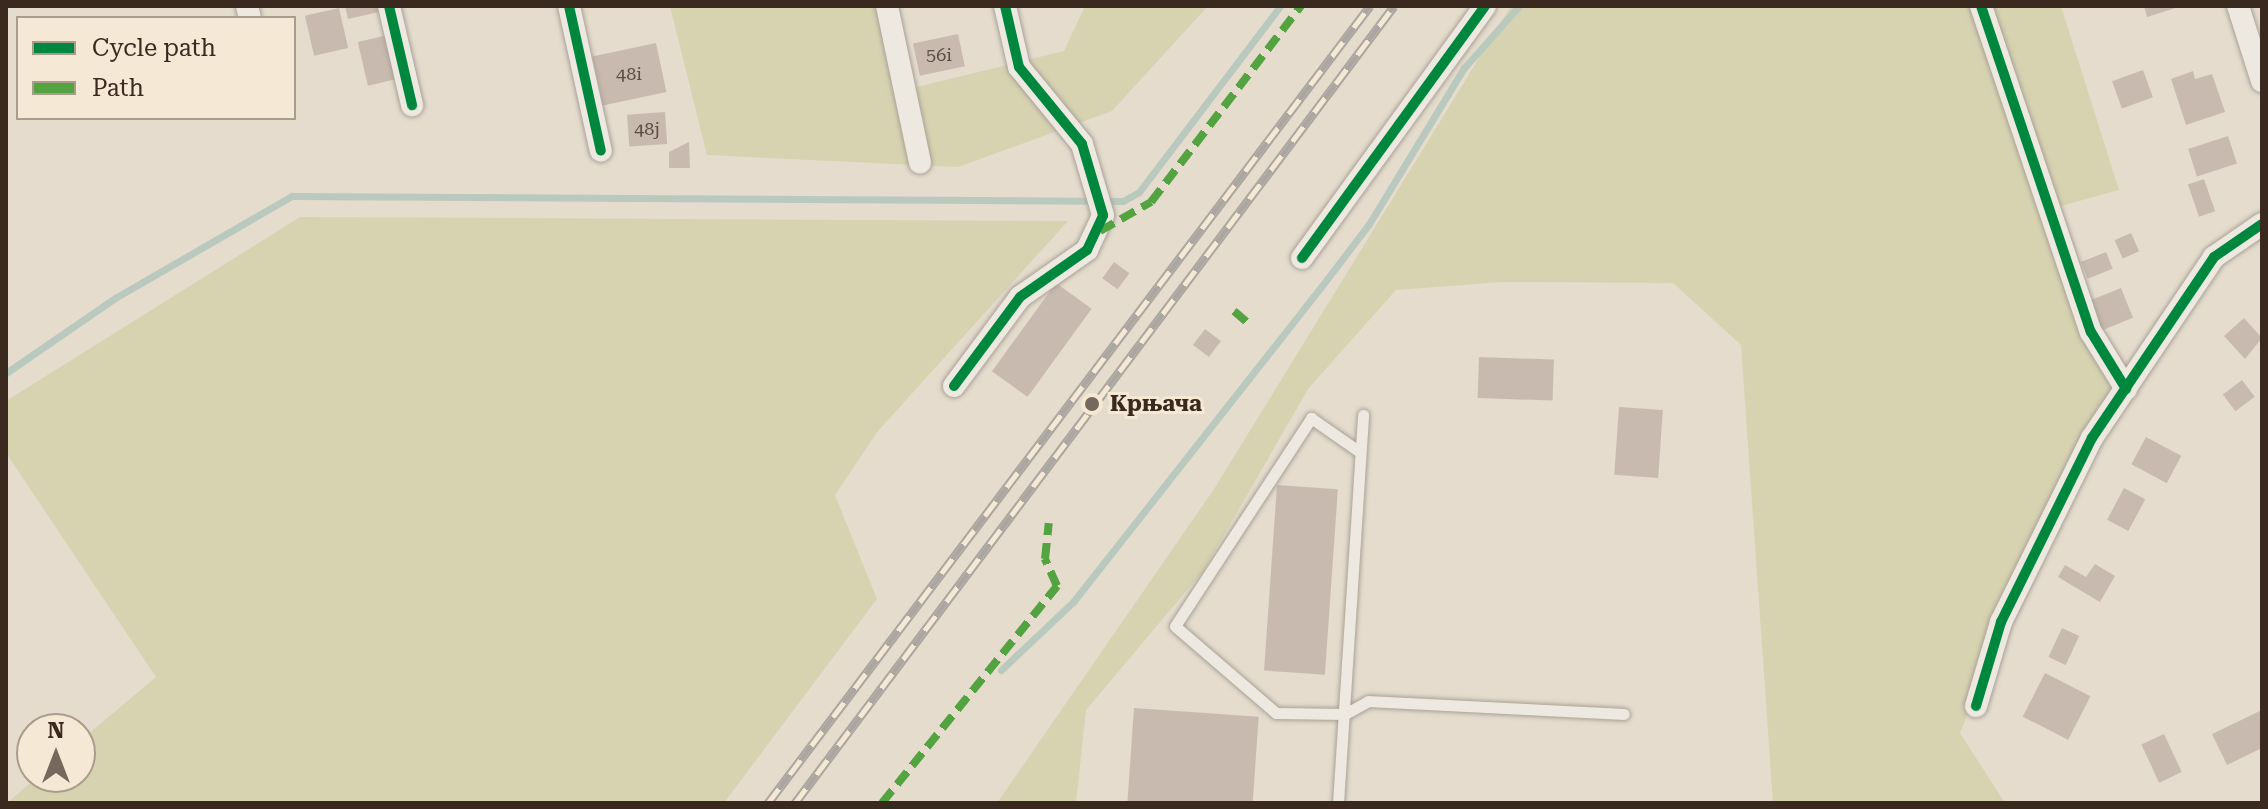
<!DOCTYPE html>
<html>
<head>
<meta charset="utf-8">
<style>
	body { margin:0 }
	#map { position:relative; width:2268px; height:809px; overflow:hidden; background:#e5dcce; font-family:"Roboto Serif",serif }
	div>[style] { position:absolute }
	.green>* { inset:0; background:#d7d3b1 }
	.stream>* { height:7px; margin:-3.5px; padding:0 3.5px; transform-origin:3.5px; border-radius:3.5px; background:#bac9be }
	.building>* { inset:0; background:#c9baaf; transform-origin:0 0 }
	.roads { filter:drop-shadow(0 0 2px #aaa197) drop-shadow(0 0 2px #aaa197) }
	.lane>* { height:11px; margin:-5.5px; padding:0 5.5px; transform-origin:5.5px; border-radius:5.5px; background:#ede8e0 }
	.street>* { height:22px; margin:-11px; padding:0 11px; transform-origin:11px; border-radius:11px; background:#ede8e0 }
	.rail>* { height:9px; margin-top:-4.5px; transform-origin:0; background:repeating-linear-gradient(90deg,#f5e8d4 0 18px,#aca6a0 0 36px); box-sizing:border-box; border-block:2px solid #aca6a0 }
	.quiet>* { height:8px; margin-top:-4px; transform-origin:0; background:repeating-linear-gradient(90deg,#53a341 0 16px,transparent 0 24px) }
	.cycleway>* { height:10px; margin:-5px; padding:0 5px; transform-origin:5px; border-radius:5px; background:#00873e }
	.dots>* { width:22px; height:22px; translate:-50% -50%; box-sizing:border-box; border:4px solid #f5e8d4; border-radius:50% }
	span { translate:-50% -50%; white-space:nowrap; text-align:center; line-height:1.15; -webkit-text-stroke:6px #f5e8d4; paint-order:stroke }
	.number-label { font-size:18px; color:#5d4d43 }
	.number-label span { -webkit-text-stroke-width:0 }
	.poi-label { font-size:22px; color:#39291f; font-weight:700 }
	.left { translate:0 -50%; text-align:left }
	.frame { position:absolute; inset:0; border:8px solid #39291f; pointer-events:none }
	.legend { position:absolute; left:16px; top:16px; width:280px; height:104px; box-sizing:border-box; background:#f5e8d4; border:2px solid #aa9c8c; margin:0; padding:10px 14px; list-style:none; font-size:24px; color:#39291f }
	.legend li { display:flex; align-items:center; gap:16px; height:40px }
	.legend b { width:40px; border:2px solid #aa9c8c }
	.north { position:absolute; left:16px; top:713px; width:80px; height:80px; box-sizing:border-box; background:#f5e8d4; border:2px solid #aa9c8c; border-radius:50%; rotate:0deg; font-size:22px; font-weight:700; line-height:32px; text-align:center; color:#39291f }
	.north::after { content:''; display:block; margin:auto; width:28px; height:36px; background:#75685c; clip-path:polygon(50% 0,100% 100%,50% 72%,0 100%) }
</style>
</head>
<body>
<div id="map">
	<div class="green">
		<div style="clip-path:polygon(670px 6px,887px 6px,905px 90px,1064px 51px,1085px 6px,1208px 6px,1112px 111px,958px 167px,707px 155px)"></div>
		<div style="clip-path:polygon(1511px 6px,2061px 6px,2119px 190px,2050px 209px,2126px 389px,2051px 509px,1960px 733px,2005px 803px,1773px 803px,1741px 345px,1673px 283px,1503px 282px,1396px 290px,1308px 389px,1204px 570px,1086px 710px,1076px 803px,997px 803px,1214px 489px)"></div>
		<div style="clip-path:polygon(300px 217px,1068px 221px,878px 431px,835px 495px,877px 599px,724px 803px,7px 803px,37px 777px,80px 777px,80px 741px,156px 677px,6px 453px,6px 401px)"></div>
	</div>
	<div class="stream">
		<div style="left:6px;top:373px;width:132px;rotate:-34.5deg"></div>
		<div style="left:115px;top:298px;width:204px;rotate:-30deg"></div>
		<div style="left:292px;top:196px;width:831px;rotate:0.34deg"></div>
		<div style="left:1123px;top:201px;width:18px;rotate:-29deg"></div>
		<div style="left:1139px;top:192px;width:233px;rotate:-52.8deg"></div>
		<div style="left:1001px;top:670px;width:99px;rotate:-43.4deg"></div>
		<div style="left:1073px;top:602px;width:401px;rotate:-51.8deg"></div>
		<div style="left:1321px;top:287px;width:79px;rotate:-52.7deg"></div>
		<div style="left:1369px;top:224px;width:183px;rotate:-58.7deg"></div>
		<div style="left:1464px;top:68px;width:83px;rotate:-48.4deg"></div>
	</div>
	<div class="building">
		<div style="clip-path:polygon(345px 6px,382px 6px,383px 11px,348px 19px)"></div>
		<div style="clip-path:polygon(2144px 6px,2179px 6px,2179px 7px,2147px 17px)"></div>
		<div style="left:339px;top:8px;width:41px;height:35px;rotate:77deg"></div>
		<div style="left:958px;top:34px;width:33px;height:46px;rotate:78deg"></div>
		<div style="left:388px;top:35px;width:45px;height:31px;rotate:77deg"></div>
		<div style="left:656px;top:43px;width:50px;height:65px;rotate:78deg"></div>
		<div style="left:2143px;top:70px;width:29px;height:33px;rotate:70deg"></div>
		<div style="clip-path:polygon(2193px 71px,2195px 79px,2212px 74px,2225px 112px,2186px 125px,2171px 79px)"></div>
		<div style="left:665px;top:112px;width:32px;height:38px;rotate:86deg"></div>
		<div style="left:2228px;top:136px;width:29px;height:42px;rotate:72deg"></div>
		<div style="clip-path:polygon(689px 142px,690px 168px,669px 168px,669px 152px)"></div>
		<div style="left:2204px;top:179px;width:34px;height:17px;rotate:71deg"></div>
		<div style="left:2131px;top:233px;width:20px;height:18px;rotate:66deg"></div>
		<div style="left:2106px;top:252px;width:18px;height:27px;rotate:68deg"></div>
		<div style="left:1114px;top:262px;width:19px;height:20px;rotate:36deg"></div>
		<div style="left:1056px;top:283px;width:44px;height:109px;rotate:36deg"></div>
		<div style="left:2121px;top:288px;width:32px;height:34px;rotate:68deg"></div>
		<div style="clip-path:polygon(2244px 318px,2262px 338px,2245px 359px,2224px 336px)"></div>
		<div style="left:1205px;top:329px;width:20px;height:20px;rotate:37deg"></div>
		<div style="left:1479px;top:357px;width:75px;height:41px;rotate:2deg"></div>
		<div style="left:2242px;top:380px;width:21px;height:24px;rotate:53deg"></div>
		<div style="left:1619px;top:407px;width:44px;height:68px;rotate:4deg"></div>
		<div style="left:2146px;top:437px;width:40px;height:31px;rotate:28deg"></div>
		<div style="left:1277px;top:485px;width:61px;height:186px;rotate:4deg"></div>
		<div style="left:2124px;top:488px;width:24px;height:36px;rotate:28deg"></div>
		<div style="clip-path:polygon(2095px 564px,2115px 576px,2100px 602px,2058px 577px,2065px 565px,2086px 577px)"></div>
		<div style="left:2062px;top:628px;width:19px;height:32px;rotate:25deg"></div>
		<div style="left:2045px;top:673px;width:51px;height:49px;rotate:27deg"></div>
		<div style="left:1134px;top:708px;width:125px;height:95px;rotate:4deg"></div>
		<div style="clip-path:polygon(2262px 710px,2262px 748px,2227px 765px,2212px 734px)"></div>
		<div style="left:2164px;top:734px;width:42px;height:25px;rotate:65deg"></div>
	</div>
	<div class="roads">
		<div class="lane">
			<div style="left:1345px;top:714px;width:69px;rotate:-179.2deg"></div>
			<div style="left:1276px;top:713px;width:133px;rotate:-139.3deg"></div>
			<div style="left:1175px;top:626px;width:249px;rotate:-56.8deg"></div>
			<div style="left:1311px;top:418px;width:60px;rotate:34.8deg"></div>
			<div style="left:1345px;top:714px;width:26px;rotate:-29deg"></div>
			<div style="left:1368px;top:701px;width:256px;rotate:2.9deg"></div>
			<div style="left:1338px;top:803px;width:389px;rotate:-86.3deg"></div>
		</div>
		<div class="street">
			<div style="left:247px;top:6px;width:12px;rotate:76deg"></div>
			<div style="left:389px;top:6px;width:102px;rotate:76.9deg"></div>
			<div style="left:569px;top:6px;width:148px;rotate:77.6deg"></div>
			<div style="left:887px;top:6px;width:160px;rotate:78.1deg"></div>
			<div style="left:1981px;top:6px;width:344px;rotate:71.4deg"></div>
			<div style="left:2091px;top:332px;width:67px;rotate:58.4deg"></div>
			<div style="left:2238px;top:6px;width:79px;rotate:72.3deg"></div>
			<div style="left:1302px;top:258px;width:311px;rotate:-54deg"></div>
			<div style="left:954px;top:386px;width:111px;rotate:-53.4deg"></div>
			<div style="left:1020px;top:297px;width:82px;rotate:-35deg"></div>
			<div style="left:1087px;top:250px;width:38px;rotate:-65deg"></div>
			<div style="left:1103px;top:215px;width:74px;rotate:-106.5deg"></div>
			<div style="left:1082px;top:144px;width:99px;rotate:-129.3deg"></div>
			<div style="left:1019px;top:67px;width:63px;rotate:-102.9deg"></div>
			<div style="left:1976px;top:706px;width:88px;rotate:-73.4deg"></div>
			<div style="left:2001px;top:622px;width:205px;rotate:-63.7deg"></div>
			<div style="left:2092px;top:438px;width:218px;rotate:-56deg"></div>
			<div style="left:2214px;top:257px;width:58px;rotate:-34.5deg"></div>
		</div>
	</div>
	<div class="rail">
		<div style="left:768px;top:803px;width:999px;rotate:-52.94deg"></div>
		<div style="left:795px;top:803px;width:997px;rotate:-53.07deg"></div>
	</div>
	<div class="quiet">
		<div style="left:1100px;top:231px;width:59px;rotate:-29.6deg"></div>
		<div style="left:1151px;top:202px;width:247px;rotate:-52.6deg"></div>
		<div style="left:1234px;top:311px;width:23px;rotate:41deg"></div>
		<div style="left:882px;top:803px;width:279px;rotate:-51.1deg"></div>
		<div style="left:1057px;top:586px;width:30px;rotate:-114deg"></div>
		<div style="left:1045px;top:559px;width:36px;rotate:-84deg"></div>
	</div>
	<div class="cycleway">
		<div style="left:389px;top:6px;width:102px;rotate:76.9deg"></div>
		<div style="left:569px;top:6px;width:148px;rotate:77.6deg"></div>
		<div style="left:1981px;top:6px;width:344px;rotate:71.4deg"></div>
		<div style="left:2091px;top:332px;width:67px;rotate:58.4deg"></div>
		<div style="left:1302px;top:258px;width:311px;rotate:-54deg"></div>
		<div style="left:954px;top:386px;width:111px;rotate:-53.4deg"></div>
		<div style="left:1020px;top:297px;width:82px;rotate:-35deg"></div>
		<div style="left:1087px;top:250px;width:38px;rotate:-65deg"></div>
		<div style="left:1103px;top:215px;width:74px;rotate:-106.5deg"></div>
		<div style="left:1082px;top:144px;width:99px;rotate:-129.3deg"></div>
		<div style="left:1019px;top:67px;width:63px;rotate:-102.9deg"></div>
		<div style="left:1976px;top:706px;width:88px;rotate:-73.4deg"></div>
		<div style="left:2001px;top:622px;width:205px;rotate:-63.7deg"></div>
		<div style="left:2092px;top:438px;width:218px;rotate:-56deg"></div>
		<div style="left:2214px;top:257px;width:58px;rotate:-34.5deg"></div>
	</div>
	<div class="dots">
		<div style="left:1092px;top:404px;background:#75685c"></div>
	</div>
	<div class="number-label">
		<span style="left:939px;top:55px">56i</span>
		<span style="left:629px;top:74px">48i</span>
		<span style="left:647px;top:129px">48j</span>
	</div>
	<div class="poi-label">
		<span class="left" style="left:1110px;top:404px">Крњача</span>
	</div>
	<div class="frame"></div>
	<ul class="legend">
	<li><b style="height:10px;background:#00873e"></b>Cycle path</li>
	<li><b style="height:10px;background:#53a341"></b>Path</li>
	</ul>
	<div class="north">N</div>
</div>
</body>
</html>
